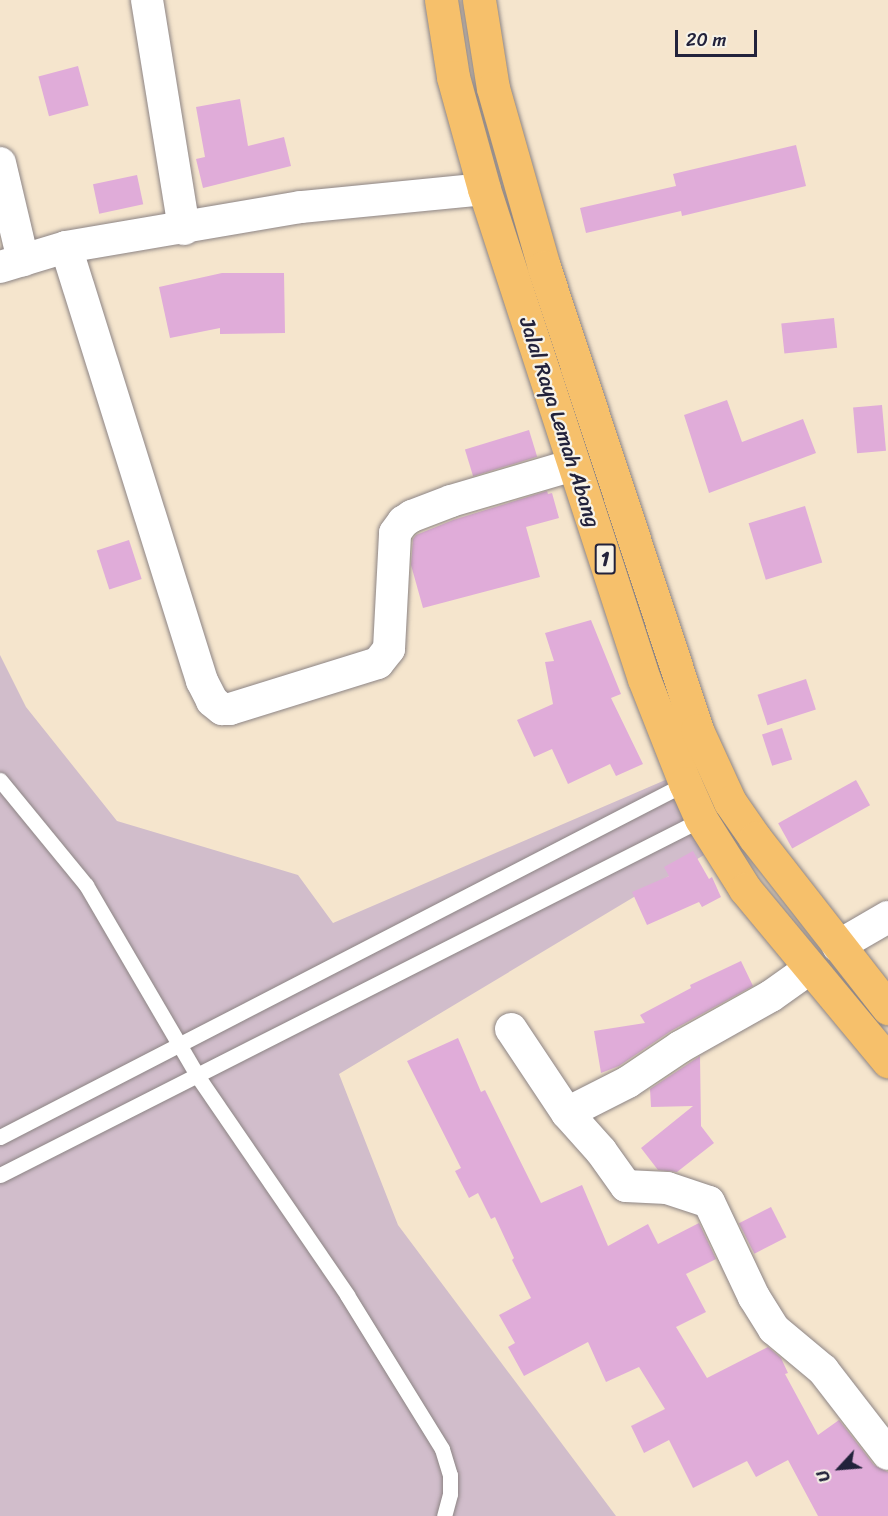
<!DOCTYPE html>
<html>
<head>
<meta charset="utf-8">
<style>
	body { margin:0 }
	#map { position:relative; width:888px; height:1516px; overflow:hidden; background:#f5e5cd; font-family:Sriracha,sans-serif }
	div>[style] { position:absolute }
	.industrial>* { inset:0; background:#d1bdcb }
	.building>* { inset:0; background:#e0acd9; transform-origin:0 0 }
	.roads { filter:drop-shadow(0 0 2px #8c8484) drop-shadow(0 0 2px #8c8484) }
	.service>* { height:15px; margin:-7.5px; padding:0 7.5px; transform-origin:7.5px; border-radius:7.5px; background:#fff }
	.minor>* { height:32px; margin:-16px; padding:0 16px; transform-origin:16px; border-radius:16px; background:#fff }
	.trunk>* { height:33px; margin:-16.5px; padding:0 16.5px; transform-origin:16.5px; border-radius:16.5px; background:#f6c06b }
	span { translate:-50% -50%; white-space:nowrap; text-align:center; line-height:1.15; -webkit-text-stroke:4.5px #f7f3e8; paint-order:stroke }
	.shield-label span { padding:2px 4px; background:#f7f3e8; border:2px solid; border-radius:4px; -webkit-text-stroke-width:0 }
	.shield-label { font-size:20px; color:#22223b; font-weight:700 }
	.street-label { font-size:21px; color:#22223b }
	.north { position:absolute; left:810px; top:1438px; width:60px; height:60px; -webkit-text-stroke:4px #f7f3e8; paint-order:stroke; rotate:244deg; font-size:16px; font-weight:700; line-height:24px; text-align:center; color:#22223b }
	.north::after { content:''; display:block; margin:auto; width:21px; height:27px; background:#22223b; clip-path:polygon(50% 0,100% 100%,50% 72%,0 100%) }
	.scale { position:absolute; left:675px; top:30px; width:82px; height:27px; box-sizing:border-box; border:3px solid #22223b; border-top:0; padding-left:8px; font-size:18px; line-height:21px; white-space:nowrap; color:#22223b; -webkit-text-stroke:4px #f7f3e8; paint-order:stroke }
</style>
</head>
<body>
<div id="map">
	<div class="industrial">
		<div style="clip-path:polygon(0 655px,26px 707px,117px 821px,298px 875px,333px 923px,670px 778px,704px 855px,339px 1074px,398px 1225px,616px 1516px,0 1516px)"></div>
	</div>
	<div class="building">
		<div style="left:78px;top:66px;width:41px;height:41px;rotate:75deg"></div>
		<div style="clip-path:polygon(240px 99px,248px 146px,284px 137px,291px 166px,203px 188px,196px 159px,205px 157px,196px 107px)"></div>
		<div style="clip-path:polygon(796px 145px,806px 186px,682px 216px,681px 211px,586px 233px,580px 208px,676px 186px,673px 174px)"></div>
		<div style="left:137px;top:175px;width:30px;height:45px;rotate:78deg"></div>
		<div style="clip-path:polygon(222px 273px,284px 273px,285px 333px,220px 334px,220px 328px,170px 338px,159px 287px)"></div>
		<div style="left:834px;top:318px;width:30px;height:53px;rotate:84deg"></div>
		<div style="clip-path:polygon(727px 400px,742px 442px,803px 419px,816px 453px,709px 493px,684px 415px)"></div>
		<div style="left:882px;top:405px;width:46px;height:29px;rotate:85deg"></div>
		<div style="left:529px;top:430px;width:28px;height:67px;rotate:73deg"></div>
		<div style="clip-path:polygon(547px 491px,548px 494px,552px 493px,559px 518px,526px 527px,540px 577px,423px 608px,411px 565px,413px 539px,416px 535px,453px 520px)"></div>
		<div style="left:805px;top:506px;width:59px;height:59px;rotate:73deg"></div>
		<div style="left:129px;top:540px;width:41px;height:34px;rotate:72deg"></div>
		<div style="clip-path:polygon(591px 620px,621px 694px,611px 698px,643px 764px,616px 776px,610px 764px,568px 784px,552px 749px,534px 757px,517px 720px,553px 704px,545px 662px,554px 661px,545px 633px)"></div>
		<div style="left:806px;top:679px;width:32px;height:51px;rotate:72deg"></div>
		<div style="left:782px;top:728px;width:33px;height:21px;rotate:72deg"></div>
		<div style="left:856px;top:780px;width:29px;height:89px;rotate:61deg"></div>
		<div style="clip-path:polygon(693px 851px,709px 879px,712px 877px,721px 897px,702px 907px,699px 902px,647px 925px,632px 892px,669px 876px,664px 867px)"></div>
		<div style="clip-path:polygon(741px 961px,753px 986px,671px 1031px,619px 1066px,601px 1073px,594px 1031px,645px 1023px,640px 1015px,691px 988px,690px 985px)"></div>
		<div style="clip-path:polygon(458px 1038px,481px 1092px,485px 1090px,541px 1203px,582px 1185px,608px 1246px,648px 1224px,658px 1244px,699px 1223px,716px 1259px,686px 1274px,706px 1312px,676px 1327px,707px 1378px,768px 1347px,781px 1358px,788px 1373px,785px 1374px,818px 1435px,839px 1420px,874px 1465px,888px 1472px,888px 1516px,818px 1516px,788px 1460px,756px 1477px,747px 1461px,693px 1488px,669px 1440px,644px 1453px,631px 1426px,665px 1409px,639px 1367px,606px 1382px,588px 1342px,524px 1376px,508px 1347px,515px 1343px,499px 1315px,531px 1298px,512px 1260px,514px 1258px,495px 1217px,491px 1219px,478px 1193px,469px 1198px,455px 1171px,461px 1168px,407px 1061px)"></div>
		<div style="clip-path:polygon(700px 1056px,701px 1126px,714px 1143px,677px 1172px,658px 1170px,641px 1148px,693px 1106px,651px 1107px,650px 1089px)"></div>
		<div style="left:771px;top:1207px;width:34px;height:36px;rotate:63deg"></div>
	</div>
	<div class="roads">
		<div class="service">
			<div style="left:0;top:780px;width:136px;rotate:50.7deg"></div>
			<div style="left:86px;top:885px;width:222px;rotate:59.7deg"></div>
			<div style="left:198px;top:1077px;width:264px;rotate:55.6deg"></div>
			<div style="left:347px;top:1295px;width:181px;rotate:58.3deg"></div>
			<div style="left:442px;top:1449px;width:27px;rotate:73deg"></div>
			<div style="left:450px;top:1475px;width:19px;rotate:90deg"></div>
			<div style="left:450px;top:1494px;width:23px;rotate:105deg"></div>
			<div style="left:0;top:1137px;width:774px;rotate:-27.29deg"></div>
			<div style="left:0;top:1175px;width:789px;rotate:-26.89deg"></div>
		</div>
		<div class="minor">
			<div style="left:147px;top:0;width:232px;rotate:80.8deg"></div>
			<div style="left:0;top:163px;width:100px;rotate:76.7deg"></div>
			<div style="left:66px;top:247px;width:455px;rotate:72.6deg"></div>
			<div style="left:202px;top:681px;width:22px;rotate:63deg"></div>
			<div style="left:212px;top:701px;width:13px;rotate:39deg"></div>
			<div style="left:222px;top:709px;width:8px"></div>
			<div style="left:230px;top:709px;width:155px;rotate:-17.3deg"></div>
			<div style="left:378px;top:663px;width:18px;rotate:-52deg"></div>
			<div style="left:389px;top:649px;width:116px;rotate:-87deg"></div>
			<div style="left:395px;top:533px;width:14px;rotate:-54deg"></div>
			<div style="left:403px;top:522px;width:11px;rotate:-34deg"></div>
			<div style="left:412px;top:516px;width:42px;rotate:-21deg"></div>
			<div style="left:451px;top:501px;width:127px;rotate:-16.4deg"></div>
			<div style="left:0;top:267px;width:69px;rotate:-16.9deg"></div>
			<div style="left:66px;top:247px;width:238px;rotate:-9.7deg"></div>
			<div style="left:301px;top:207px;width:184px;rotate:-5.6deg"></div>
			<div style="left:838px;top:946px;width:58px;rotate:-30.1deg"></div>
			<div style="left:511px;top:1029px;width:101px;rotate:56.3deg"></div>
			<div style="left:567px;top:1113px;width:51px;rotate:48.2deg"></div>
			<div style="left:601px;top:1151px;width:43px;rotate:54.5deg"></div>
			<div style="left:626px;top:1186px;width:41px;rotate:2.8deg"></div>
			<div style="left:667px;top:1188px;width:44px;rotate:18.4deg"></div>
			<div style="left:709px;top:1202px;width:105px;rotate:64.7deg"></div>
			<div style="left:754px;top:1297px;width:38px;rotate:58deg"></div>
			<div style="left:774px;top:1329px;width:64px;rotate:39.9deg"></div>
			<div style="left:823px;top:1370px;width:106px;rotate:52.3deg"></div>
			<div style="left:567px;top:1113px;width:68px;rotate:-26.9deg"></div>
			<div style="left:628px;top:1082px;width:63px;rotate:-33.9deg"></div>
			<div style="left:680px;top:1047px;width:104px;rotate:-29.3deg"></div>
			<div style="left:771px;top:996px;width:47px;rotate:-35.4deg"></div>
		</div>
		<div class="trunk">
			<div style="left:441px;top:0;width:78px;rotate:81.1deg"></div>
			<div style="left:453px;top:77px;width:116px;rotate:74.5deg"></div>
			<div style="left:484px;top:189px;width:515px;rotate:71.92deg"></div>
			<div style="left:644px;top:679px;width:112px;rotate:68.5deg"></div>
			<div style="left:685px;top:783px;width:39px;rotate:66deg"></div>
			<div style="left:701px;top:819px;width:83px;rotate:57.8deg"></div>
			<div style="left:745px;top:889px;width:224px;rotate:50.3deg"></div>
			<div style="left:479px;top:0;width:89px;rotate:81deg"></div>
			<div style="left:493px;top:88px;width:186px;rotate:74.1deg"></div>
			<div style="left:544px;top:267px;width:488px;rotate:71.7deg"></div>
			<div style="left:697px;top:730px;width:79px;rotate:65.4deg"></div>
			<div style="left:730px;top:802px;width:44px;rotate:55.2deg"></div>
			<div style="left:755px;top:838px;width:216px;rotate:52deg"></div>
		</div>
	</div>
	<div class="shield-label">
		<span style="left:605px;top:559px">1</span>
	</div>
	<div class="street-label">
		<span style="left:560px;top:422px;rotate:72deg">Jalal Raya Lemah Abang</span>
	</div>
	<div class="north">U</div>
	<div class="scale">20 m</div>
</div>
</body>
</html>
